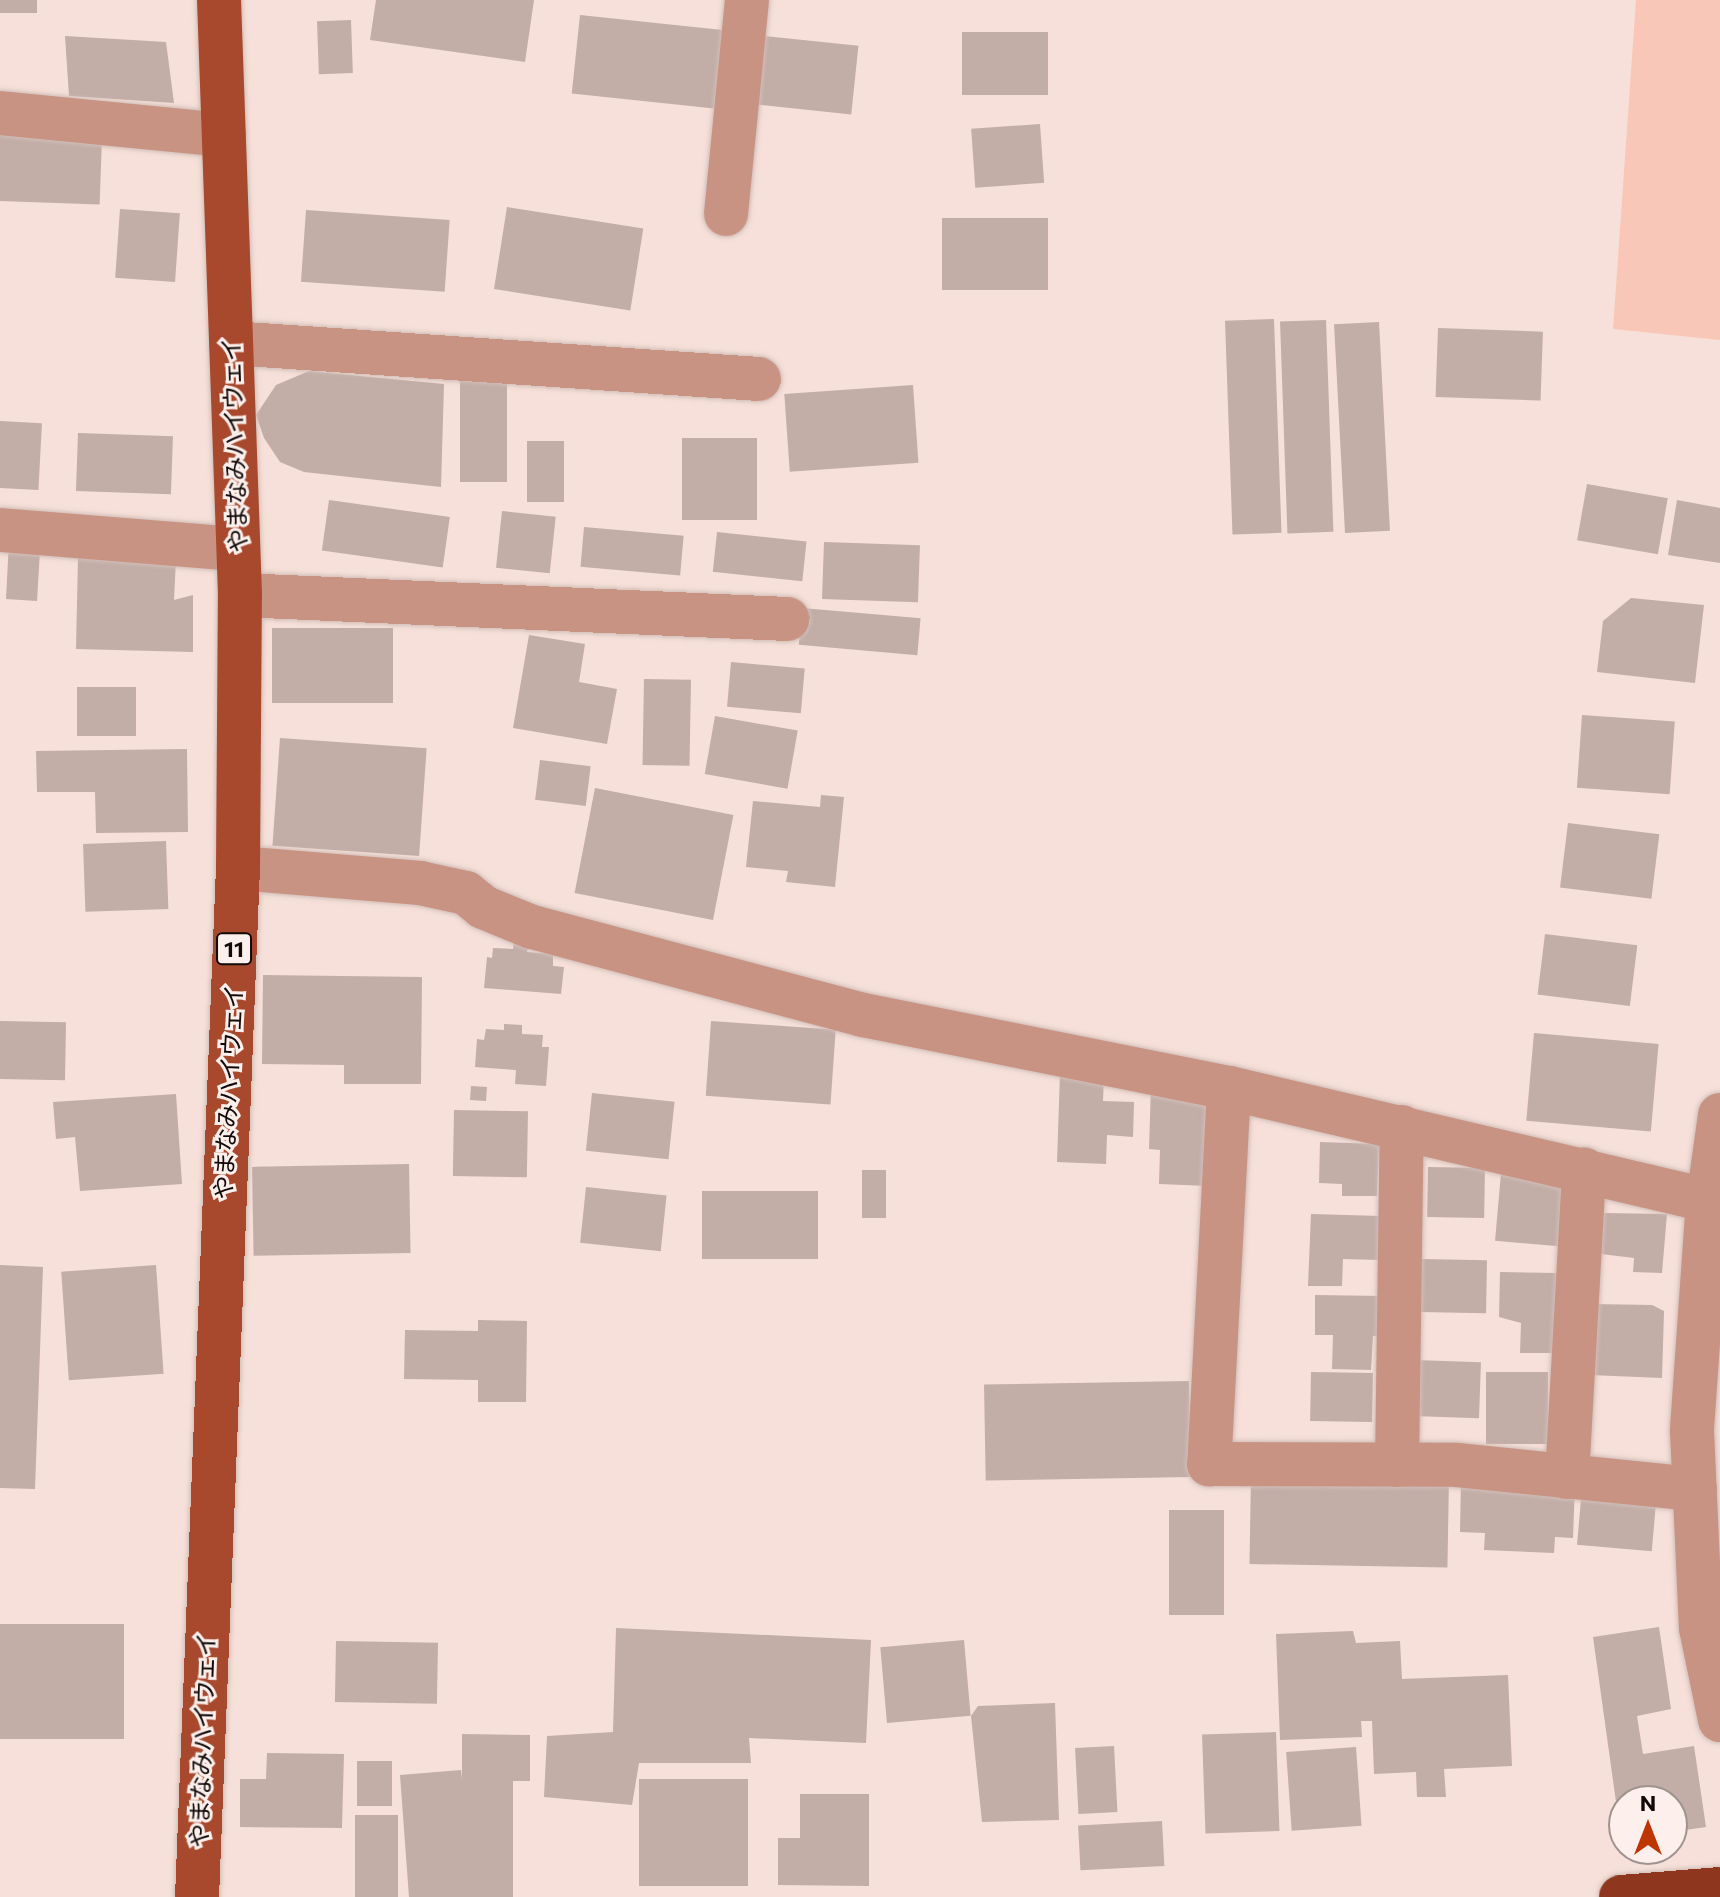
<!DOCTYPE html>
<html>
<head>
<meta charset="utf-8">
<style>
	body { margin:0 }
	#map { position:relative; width:1720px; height:1897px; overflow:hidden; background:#f6e0d9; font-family:Commissioner,"Noto Sans JP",sans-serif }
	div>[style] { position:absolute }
	.green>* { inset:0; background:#f9c7b8 }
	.building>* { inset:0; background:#c2ada7; transform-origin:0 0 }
	.roads { filter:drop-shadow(0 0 2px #d1beb8) drop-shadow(0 0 2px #d1beb8) }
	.minor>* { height:44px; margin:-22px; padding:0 22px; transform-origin:22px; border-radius:22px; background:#c99383 }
	.major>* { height:44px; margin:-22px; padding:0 22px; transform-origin:22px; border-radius:22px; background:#a8492e }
	.highway>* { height:44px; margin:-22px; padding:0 22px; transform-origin:22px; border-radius:22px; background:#8e371e }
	span { translate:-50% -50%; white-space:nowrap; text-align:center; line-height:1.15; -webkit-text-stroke:6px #fdefeb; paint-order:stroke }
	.shield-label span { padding:2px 6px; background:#fdefeb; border:2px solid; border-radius:6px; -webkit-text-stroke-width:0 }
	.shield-label { font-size:22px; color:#110a08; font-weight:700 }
	.street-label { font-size:24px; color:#110a08 }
	.north { position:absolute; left:1608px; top:1785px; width:80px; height:80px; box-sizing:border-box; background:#fdefeb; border:2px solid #9f9390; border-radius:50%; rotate:0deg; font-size:22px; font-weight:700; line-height:32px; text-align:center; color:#110a08 }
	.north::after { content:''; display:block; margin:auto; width:28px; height:36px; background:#bd3500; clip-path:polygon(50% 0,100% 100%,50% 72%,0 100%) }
</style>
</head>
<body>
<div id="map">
	<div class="green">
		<div style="clip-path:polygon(1636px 0,1720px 0,1720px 340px,1613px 329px)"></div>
	</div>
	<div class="building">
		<div style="left:0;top:0;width:37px;height:13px"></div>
		<div style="clip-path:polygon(376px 0,534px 0,525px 62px,370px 40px)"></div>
		<div style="left:580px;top:15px;width:148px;height:79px;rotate:6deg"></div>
		<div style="left:351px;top:20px;width:53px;height:34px;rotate:88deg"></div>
		<div style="left:1048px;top:32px;width:63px;height:86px;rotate:90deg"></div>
		<div style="left:756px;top:35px;width:103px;height:69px;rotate:6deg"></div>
		<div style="clip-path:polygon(65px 36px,166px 42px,174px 103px,69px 96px)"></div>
		<div style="left:1040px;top:124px;width:59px;height:69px;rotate:86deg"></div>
		<div style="left:0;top:135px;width:102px;height:66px;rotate:2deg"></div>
		<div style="left:507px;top:207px;width:138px;height:83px;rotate:9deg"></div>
		<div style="left:120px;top:209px;width:60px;height:69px;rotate:4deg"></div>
		<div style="left:306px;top:210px;width:144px;height:72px;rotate:4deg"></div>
		<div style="left:942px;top:218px;width:106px;height:72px"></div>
		<div style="left:1274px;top:319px;width:214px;height:49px;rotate:88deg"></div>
		<div style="left:1326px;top:320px;width:212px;height:46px;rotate:88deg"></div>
		<div style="left:1379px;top:322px;width:209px;height:45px;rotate:87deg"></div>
		<div style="left:1438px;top:328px;width:105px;height:69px;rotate:2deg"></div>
		<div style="left:460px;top:370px;width:47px;height:112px"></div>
		<div style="clip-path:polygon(309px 371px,444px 384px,441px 487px,304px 472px,280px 462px,264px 438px,256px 415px,276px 385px)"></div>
		<div style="left:913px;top:385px;width:78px;height:129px;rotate:86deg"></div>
		<div style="left:0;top:421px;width:42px;height:67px;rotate:3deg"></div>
		<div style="left:78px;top:433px;width:95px;height:58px;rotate:2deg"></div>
		<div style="left:682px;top:438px;width:75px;height:82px"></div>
		<div style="left:527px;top:441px;width:37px;height:61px"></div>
		<div style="left:1587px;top:484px;width:82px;height:57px;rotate:10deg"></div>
		<div style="left:329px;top:500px;width:122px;height:51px;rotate:8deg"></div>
		<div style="clip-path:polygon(1677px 500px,1720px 508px,1720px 563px,1668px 555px)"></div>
		<div style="left:502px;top:511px;width:54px;height:57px;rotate:6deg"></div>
		<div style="left:584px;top:527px;width:100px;height:40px;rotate:5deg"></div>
		<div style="left:717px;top:532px;width:90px;height:40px;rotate:6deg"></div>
		<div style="clip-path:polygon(9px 541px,40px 551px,37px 601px,6px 599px)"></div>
		<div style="left:824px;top:542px;width:96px;height:57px;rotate:2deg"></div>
		<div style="clip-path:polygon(78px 557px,176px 559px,174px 600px,193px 595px,193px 652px,76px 649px)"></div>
		<div style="clip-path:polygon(1631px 598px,1704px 605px,1695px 683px,1597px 672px,1603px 621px)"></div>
		<div style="left:802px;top:608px;width:119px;height:37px;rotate:5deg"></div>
		<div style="left:272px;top:628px;width:121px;height:75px"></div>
		<div style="clip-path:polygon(529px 635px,585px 644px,579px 682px,617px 689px,607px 744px,513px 728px)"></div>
		<div style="left:731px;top:662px;width:74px;height:45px;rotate:5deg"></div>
		<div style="left:644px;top:679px;width:47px;height:86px;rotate:1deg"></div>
		<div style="left:77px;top:687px;width:59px;height:49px"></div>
		<div style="left:1582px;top:715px;width:93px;height:73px;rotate:4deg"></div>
		<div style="left:715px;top:716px;width:84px;height:59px;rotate:10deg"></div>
		<div style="left:280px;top:738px;width:147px;height:108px;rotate:4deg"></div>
		<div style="clip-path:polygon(187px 749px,188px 832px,96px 833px,95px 792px,37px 792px,36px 751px)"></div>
		<div style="left:540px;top:760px;width:51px;height:40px;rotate:7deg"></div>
		<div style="left:595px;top:788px;width:141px;height:107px;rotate:11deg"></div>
		<div style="clip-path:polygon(821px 795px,844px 797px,835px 887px,786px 882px,788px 871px,746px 867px,753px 801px,820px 807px)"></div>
		<div style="left:1568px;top:823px;width:92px;height:65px;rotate:7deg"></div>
		<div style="left:166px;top:841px;width:68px;height:83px;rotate:88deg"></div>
		<div style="left:1545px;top:934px;width:93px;height:61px;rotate:7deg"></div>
		<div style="clip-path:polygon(514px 942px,528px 944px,527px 952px,553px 954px,553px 966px,564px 967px,561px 994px,484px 988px,487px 957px,492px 958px,493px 948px,513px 949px)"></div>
		<div style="clip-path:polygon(263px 975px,422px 977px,421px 1084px,344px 1084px,344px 1065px,262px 1064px)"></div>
		<div style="left:0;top:1021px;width:66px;height:58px;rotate:1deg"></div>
		<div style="left:711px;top:1021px;width:125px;height:75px;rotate:4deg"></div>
		<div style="clip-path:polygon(504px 1024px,522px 1025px,522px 1034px,543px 1035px,542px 1047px,549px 1047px,546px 1086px,515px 1084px,516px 1070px,475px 1067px,477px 1039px,484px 1040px,486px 1029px,504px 1030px)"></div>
		<div style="left:1534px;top:1033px;width:125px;height:88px;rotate:5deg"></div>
		<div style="clip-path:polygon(1060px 1073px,1104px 1075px,1103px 1101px,1134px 1102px,1133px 1137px,1107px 1135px,1106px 1164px,1057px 1162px)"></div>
		<div style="left:471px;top:1086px;width:16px;height:14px;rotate:4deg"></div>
		<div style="clip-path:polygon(1151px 1086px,1211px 1088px,1208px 1186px,1159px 1184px,1160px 1150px,1149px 1149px)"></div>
		<div style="left:592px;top:1093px;width:83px;height:58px;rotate:6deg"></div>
		<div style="clip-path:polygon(176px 1094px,182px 1184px,80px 1191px,75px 1137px,56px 1139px,53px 1102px)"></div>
		<div style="left:454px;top:1110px;width:74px;height:66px;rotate:1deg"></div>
		<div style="clip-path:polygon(1320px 1142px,1379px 1144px,1377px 1196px,1342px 1196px,1342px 1184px,1319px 1183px)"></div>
		<div style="left:409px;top:1164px;width:89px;height:157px;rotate:89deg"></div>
		<div style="left:1428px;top:1167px;width:57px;height:50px;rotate:1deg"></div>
		<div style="left:862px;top:1170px;width:24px;height:48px"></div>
		<div style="left:1501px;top:1173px;width:64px;height:68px;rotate:5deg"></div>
		<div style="left:586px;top:1187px;width:81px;height:56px;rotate:6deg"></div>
		<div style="left:702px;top:1191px;width:116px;height:68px"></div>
		<div style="clip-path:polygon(1603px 1213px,1667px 1214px,1662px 1273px,1633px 1272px,1634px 1258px,1601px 1254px)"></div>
		<div style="clip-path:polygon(1311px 1214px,1381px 1216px,1380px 1260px,1343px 1259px,1342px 1286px,1308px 1286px)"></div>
		<div style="left:1421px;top:1259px;width:66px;height:53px;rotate:1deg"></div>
		<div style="clip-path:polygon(0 1265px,43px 1267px,35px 1489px,0 1488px)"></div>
		<div style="left:156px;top:1265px;width:109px;height:95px;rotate:86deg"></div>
		<div style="clip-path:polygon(1500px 1272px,1556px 1273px,1555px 1353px,1520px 1353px,1521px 1323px,1499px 1317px)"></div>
		<div style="clip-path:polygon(1315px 1295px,1382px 1296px,1382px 1336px,1373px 1336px,1371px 1370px,1332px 1369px,1333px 1335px,1315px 1335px)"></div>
		<div style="clip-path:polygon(1592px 1304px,1652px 1305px,1664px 1311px,1662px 1378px,1590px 1375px)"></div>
		<div style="clip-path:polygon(478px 1320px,527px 1321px,526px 1402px,478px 1402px,478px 1380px,404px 1379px,405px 1330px,478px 1331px)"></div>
		<div style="left:1415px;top:1360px;width:66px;height:56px;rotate:2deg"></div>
		<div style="left:1311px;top:1372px;width:62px;height:49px;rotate:1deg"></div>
		<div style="left:1486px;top:1372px;width:62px;height:72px"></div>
		<div style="left:1189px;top:1381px;width:96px;height:205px;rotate:89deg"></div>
		<div style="left:1251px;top:1476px;width:198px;height:88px;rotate:1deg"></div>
		<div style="clip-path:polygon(1461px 1480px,1575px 1484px,1573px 1538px,1555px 1537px,1554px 1553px,1484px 1550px,1485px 1533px,1460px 1532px)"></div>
		<div style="left:1582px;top:1488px;width:75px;height:57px;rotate:5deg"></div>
		<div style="left:1169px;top:1510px;width:55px;height:105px"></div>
		<div style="left:0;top:1624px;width:124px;height:115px"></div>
		<div style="clip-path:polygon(1659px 1627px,1671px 1709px,1637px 1716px,1643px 1754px,1694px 1746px,1706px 1827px,1672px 1832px,1672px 1801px,1624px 1801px,1622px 1845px,1593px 1637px)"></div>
		<div style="clip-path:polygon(616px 1628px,871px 1640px,866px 1743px,749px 1738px,751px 1763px,639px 1763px,632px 1805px,544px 1797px,547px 1736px,613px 1732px)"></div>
		<div style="clip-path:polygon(1353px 1631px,1356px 1643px,1400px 1641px,1402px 1679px,1508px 1675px,1512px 1766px,1444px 1769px,1446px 1797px,1417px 1797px,1416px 1772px,1374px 1774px,1372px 1721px,1361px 1721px,1362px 1737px,1280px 1740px,1276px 1634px)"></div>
		<div style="left:964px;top:1640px;width:76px;height:84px;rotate:85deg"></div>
		<div style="left:336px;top:1641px;width:102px;height:61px;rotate:1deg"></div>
		<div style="clip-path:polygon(1055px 1703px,1059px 1820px,982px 1822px,971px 1716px,978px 1706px)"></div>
		<div style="left:1276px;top:1732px;width:99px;height:74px;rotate:88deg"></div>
		<div style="clip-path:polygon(462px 1734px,530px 1735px,530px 1781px,513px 1781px,513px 1897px,409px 1897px,400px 1775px,461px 1770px,462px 1779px)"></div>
		<div style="left:1114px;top:1746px;width:66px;height:39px;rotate:87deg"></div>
		<div style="left:1356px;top:1747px;width:79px;height:70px;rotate:86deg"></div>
		<div style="clip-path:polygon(267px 1753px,344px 1754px,342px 1828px,240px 1827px,240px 1779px,266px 1779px)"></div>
		<div style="left:357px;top:1761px;width:35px;height:45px"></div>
		<div style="left:639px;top:1779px;width:109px;height:107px"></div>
		<div style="clip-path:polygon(800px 1794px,869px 1794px,869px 1886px,778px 1885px,778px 1838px,800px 1838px)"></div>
		<div style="left:355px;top:1815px;width:43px;height:82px"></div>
		<div style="left:1162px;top:1821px;width:45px;height:84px;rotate:87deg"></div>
	</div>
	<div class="roads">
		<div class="minor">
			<div style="left:0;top:113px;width:225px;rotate:5.6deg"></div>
			<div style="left:726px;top:214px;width:215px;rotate:-84.4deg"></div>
			<div style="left:231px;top:343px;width:529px;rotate:3.9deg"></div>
			<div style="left:0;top:530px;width:237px;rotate:4.6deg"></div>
			<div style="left:240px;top:595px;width:548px;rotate:2.51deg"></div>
			<div style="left:238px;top:868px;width:183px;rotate:4.7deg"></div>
			<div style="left:420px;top:883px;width:47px;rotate:12.3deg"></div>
			<div style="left:466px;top:893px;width:22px;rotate:39deg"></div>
			<div style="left:483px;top:907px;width:53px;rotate:22.2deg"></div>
			<div style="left:532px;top:927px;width:342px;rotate:14.9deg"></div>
			<div style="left:863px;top:1015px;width:373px;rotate:11.3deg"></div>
			<div style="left:1229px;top:1088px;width:492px;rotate:13.2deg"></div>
			<div style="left:1229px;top:1088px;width:377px;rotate:93deg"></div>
			<div style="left:1209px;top:1464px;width:248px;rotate:0.2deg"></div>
			<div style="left:1457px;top:1465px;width:239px;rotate:5.8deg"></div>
			<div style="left:1720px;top:1115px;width:86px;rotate:98deg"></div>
			<div style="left:1708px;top:1200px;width:232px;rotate:94deg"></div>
			<div style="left:1692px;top:1431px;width:197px;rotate:87.4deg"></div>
			<div style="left:1701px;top:1628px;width:94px;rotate:78.3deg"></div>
			<div style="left:1397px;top:1465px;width:338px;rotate:-89.2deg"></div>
			<div style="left:1567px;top:1477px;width:308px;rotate:-86.8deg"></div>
		</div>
		<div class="major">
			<div style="left:197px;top:1897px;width:1030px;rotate:-87.72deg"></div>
			<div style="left:238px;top:868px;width:273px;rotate:-89.6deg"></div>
			<div style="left:240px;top:595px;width:595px;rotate:-92.02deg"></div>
		</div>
		<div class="highway">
			<div style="left:1621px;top:1897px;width:99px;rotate:-4.6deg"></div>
		</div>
	</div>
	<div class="shield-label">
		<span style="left:234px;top:949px">11</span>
	</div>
	<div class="street-label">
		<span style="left:234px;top:445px;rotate:-92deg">やまなみハイウェイ</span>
		<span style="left:228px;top:1092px;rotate:-87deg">やまなみハイウェイ</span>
		<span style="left:202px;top:1740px;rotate:-88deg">やまなみハイウェイ</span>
	</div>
	<div class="north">N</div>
</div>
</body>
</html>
